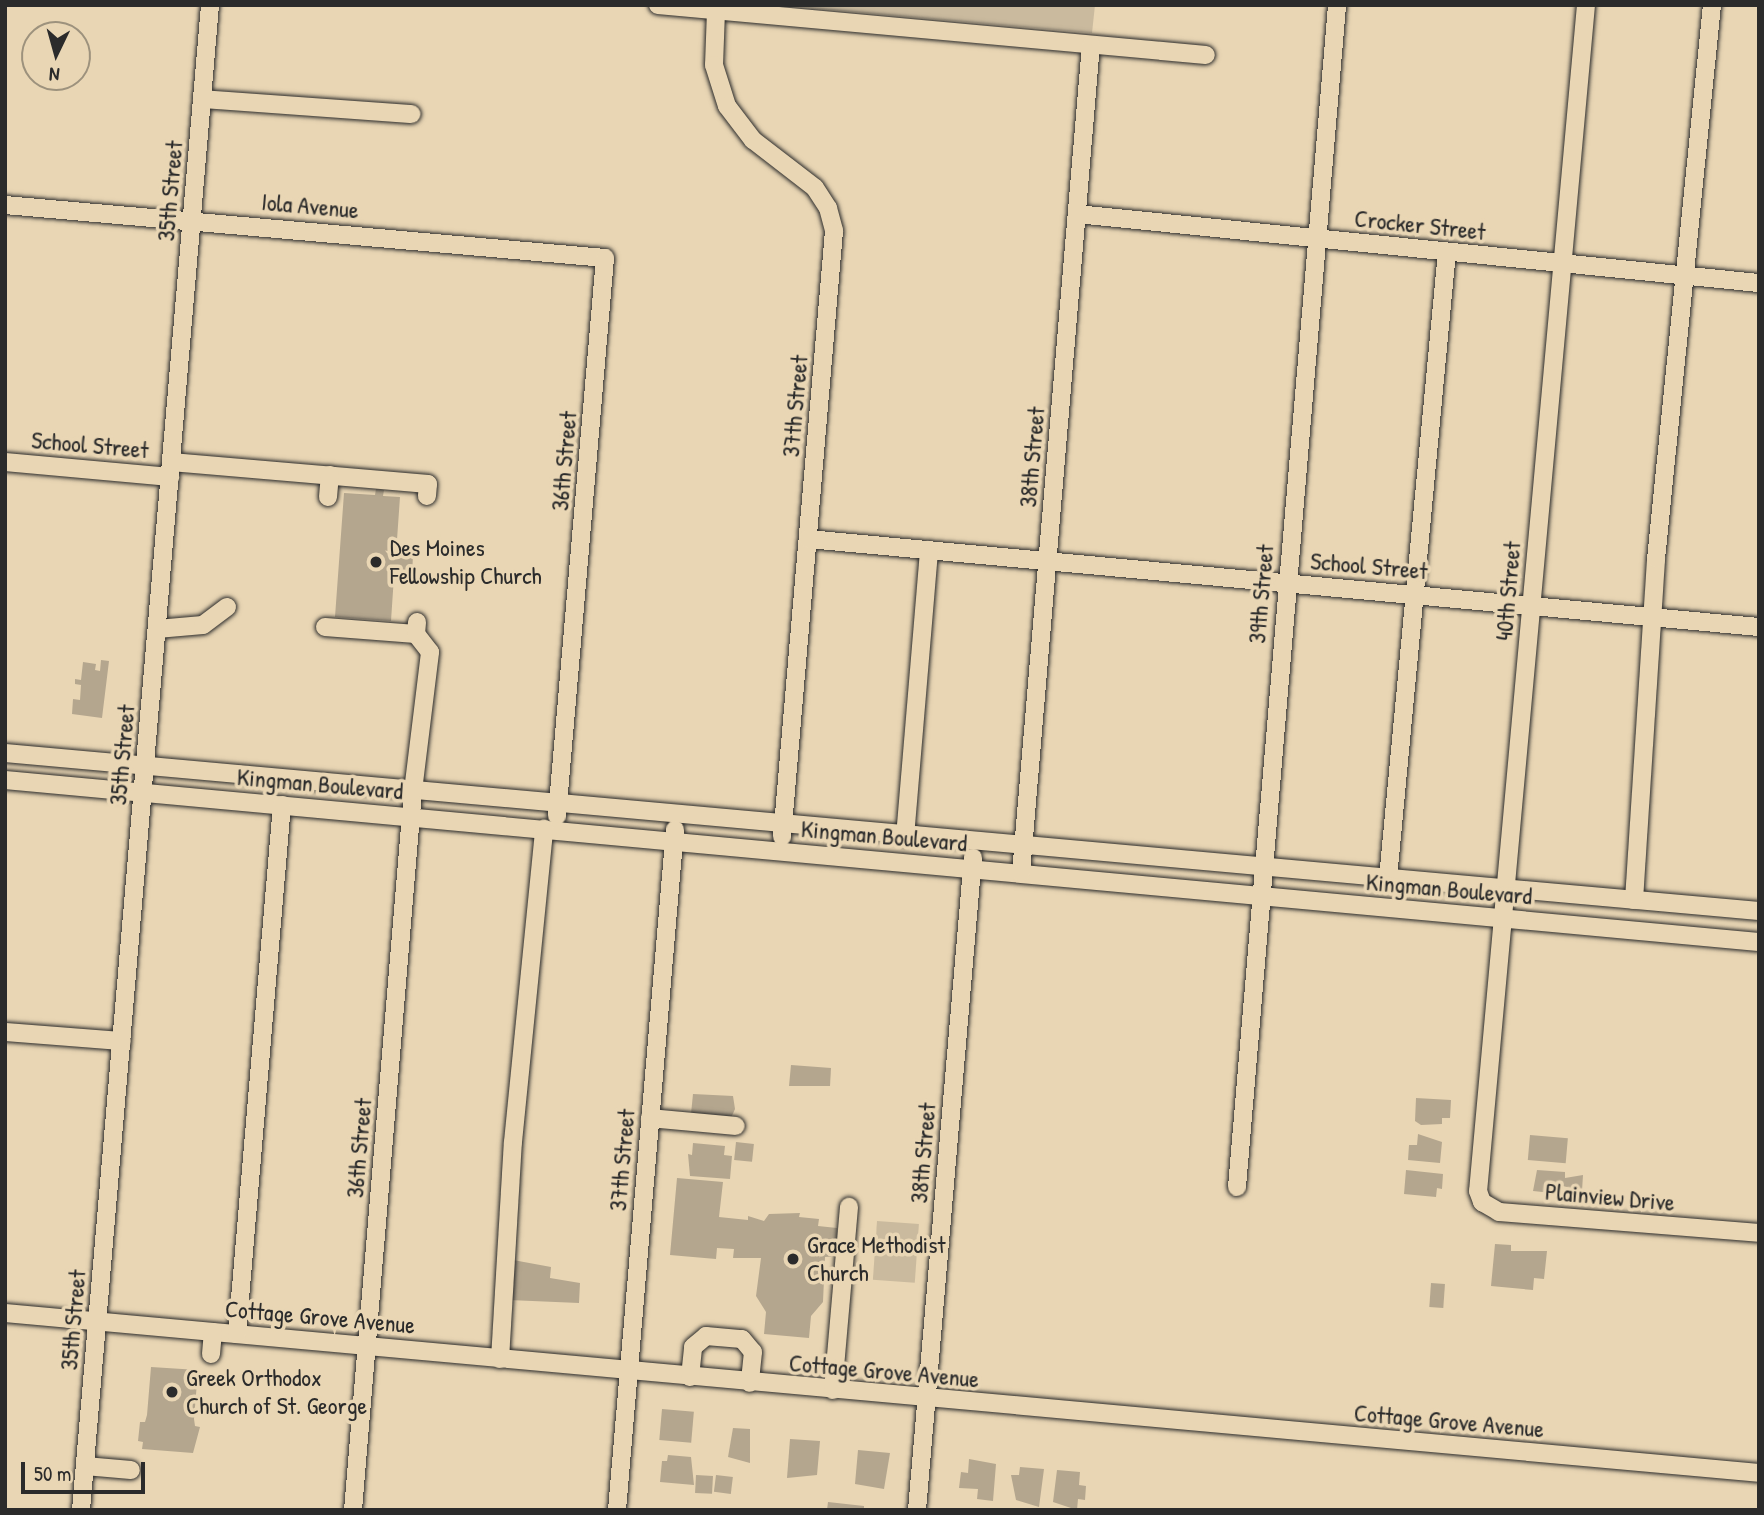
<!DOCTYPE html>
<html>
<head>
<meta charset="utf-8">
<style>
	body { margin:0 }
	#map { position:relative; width:1764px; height:1515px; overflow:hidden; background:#e9d6b4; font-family:"Patrick Hand",sans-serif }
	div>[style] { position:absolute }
	.green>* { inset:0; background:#caba9e; transform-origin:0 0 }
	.building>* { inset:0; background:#b4a68e; transform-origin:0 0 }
	.roads { filter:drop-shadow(0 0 2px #2b2b2b) drop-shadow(0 0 2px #2b2b2b) }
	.minor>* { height:18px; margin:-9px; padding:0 9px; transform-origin:9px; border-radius:9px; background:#e9d6b4 }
	.dots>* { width:19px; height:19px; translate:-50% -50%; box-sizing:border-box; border:4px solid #e9d6b4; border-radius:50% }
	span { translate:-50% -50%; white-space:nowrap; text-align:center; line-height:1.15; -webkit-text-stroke:7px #e9d6b4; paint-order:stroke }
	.street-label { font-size:24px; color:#2b2b2b }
	.poi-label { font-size:24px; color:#2b2b2b }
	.left { translate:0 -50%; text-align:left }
	.frame { position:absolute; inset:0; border:7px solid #2b2b2b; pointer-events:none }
	.north { position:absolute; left:21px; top:21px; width:70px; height:70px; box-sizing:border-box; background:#e9d6b4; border:2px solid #9d927d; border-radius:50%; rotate:185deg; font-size:19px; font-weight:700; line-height:28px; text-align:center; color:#2b2b2b }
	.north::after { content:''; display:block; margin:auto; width:24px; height:32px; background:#2b2b2b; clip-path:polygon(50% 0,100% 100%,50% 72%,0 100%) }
	.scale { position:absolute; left:21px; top:1462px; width:124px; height:32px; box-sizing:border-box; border:4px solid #2b2b2b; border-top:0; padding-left:9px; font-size:21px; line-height:24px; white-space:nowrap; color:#2b2b2b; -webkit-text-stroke:5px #e9d6b4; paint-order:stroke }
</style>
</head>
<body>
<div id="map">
	<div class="green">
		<div style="clip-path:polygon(777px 5px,1095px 5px,1092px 33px)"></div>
		<div style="left:877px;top:1221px;width:42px;height:59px;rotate:4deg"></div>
	</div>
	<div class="building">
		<div style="clip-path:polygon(376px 489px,384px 490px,383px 496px,400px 497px,396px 554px,413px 555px,412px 577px,394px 576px,391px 621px,335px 617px,344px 493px,375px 495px)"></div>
		<div style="clip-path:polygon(101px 660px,109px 661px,102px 718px,72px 714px,73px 699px,80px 700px,81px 685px,75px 684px,75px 679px,81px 680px,83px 662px,96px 664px,95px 670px,100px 671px)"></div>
		<div style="clip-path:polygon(791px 1065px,831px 1068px,830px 1086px,789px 1086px)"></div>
		<div style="clip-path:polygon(693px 1094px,733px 1096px,735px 1109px,731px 1118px,691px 1114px)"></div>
		<div style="clip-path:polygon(1416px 1098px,1451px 1100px,1450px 1118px,1442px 1118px,1442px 1124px,1421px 1125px,1415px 1121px)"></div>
		<div style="clip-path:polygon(1418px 1134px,1442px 1142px,1440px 1163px,1408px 1160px,1409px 1145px,1417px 1145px)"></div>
		<div style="left:1530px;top:1135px;width:38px;height:25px;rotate:5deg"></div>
		<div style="left:736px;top:1142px;width:18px;height:18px;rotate:6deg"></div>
		<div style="clip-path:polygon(693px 1143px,725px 1146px,724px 1155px,732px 1156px,730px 1179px,690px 1176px,688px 1154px,692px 1155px)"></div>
		<div style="clip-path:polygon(1406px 1170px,1443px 1174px,1442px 1189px,1437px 1188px,1436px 1197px,1404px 1194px)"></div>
		<div style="clip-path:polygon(1537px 1170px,1565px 1172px,1565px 1178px,1583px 1175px,1582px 1191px,1563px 1186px,1562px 1194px,1533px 1191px)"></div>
		<div style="clip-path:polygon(677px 1178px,723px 1182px,719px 1217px,748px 1220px,748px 1216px,764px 1221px,769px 1214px,800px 1213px,799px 1217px,819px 1219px,818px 1226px,837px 1228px,839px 1256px,825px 1257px,823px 1302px,811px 1316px,809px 1338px,764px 1334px,766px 1312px,756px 1296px,761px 1258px,733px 1258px,734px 1249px,717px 1248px,716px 1259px,670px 1255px)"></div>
		<div style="clip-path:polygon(1495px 1244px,1511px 1245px,1511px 1251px,1547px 1251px,1544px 1279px,1534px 1278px,1533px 1290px,1491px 1286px)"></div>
		<div style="clip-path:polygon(513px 1260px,551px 1267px,550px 1278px,580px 1283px,579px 1303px,509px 1300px)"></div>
		<div style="left:1431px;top:1283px;width:14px;height:24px;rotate:4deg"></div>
		<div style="clip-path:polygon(151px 1367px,198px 1370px,194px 1419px,195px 1426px,200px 1427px,193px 1453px,142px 1449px,143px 1442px,138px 1441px,140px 1422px,145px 1422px,147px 1415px)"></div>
		<div style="left:662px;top:1409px;width:32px;height:31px;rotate:5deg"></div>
		<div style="clip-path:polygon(733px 1428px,750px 1429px,750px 1463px,728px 1457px)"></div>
		<div style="clip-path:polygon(790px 1439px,820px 1441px,817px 1475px,787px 1478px)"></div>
		<div style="clip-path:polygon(858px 1450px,890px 1453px,884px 1489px,855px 1484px)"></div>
		<div style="clip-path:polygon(668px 1455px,691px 1457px,694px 1485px,660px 1482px,662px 1461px,667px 1461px)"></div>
		<div style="clip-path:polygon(969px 1459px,996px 1464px,993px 1501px,977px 1499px,978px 1489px,959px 1488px,961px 1472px,968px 1473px)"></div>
		<div style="clip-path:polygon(1020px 1467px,1044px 1469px,1039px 1507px,1016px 1500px,1011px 1475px,1019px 1475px)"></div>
		<div style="clip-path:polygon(1057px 1470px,1080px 1472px,1079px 1485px,1086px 1486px,1085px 1500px,1078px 1499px,1077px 1510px,1053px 1502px)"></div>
		<div style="left:696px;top:1475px;width:17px;height:18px;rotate:3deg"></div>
		<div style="left:716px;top:1475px;width:17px;height:17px;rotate:7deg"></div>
		<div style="clip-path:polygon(828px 1502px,864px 1506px,864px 1510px,827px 1510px)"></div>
	</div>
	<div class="roads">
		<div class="minor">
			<div style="left:658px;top:5px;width:550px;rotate:5.21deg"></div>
			<div style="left:1586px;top:5px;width:1191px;rotate:95.2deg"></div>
			<div style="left:1478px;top:1191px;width:12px;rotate:70deg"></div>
			<div style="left:1482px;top:1202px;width:20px;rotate:30deg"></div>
			<div style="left:1499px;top:1212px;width:261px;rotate:4.6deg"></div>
			<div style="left:716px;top:11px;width:54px;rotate:92.1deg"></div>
			<div style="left:714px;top:65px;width:43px;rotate:72.4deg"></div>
			<div style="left:727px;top:106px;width:43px;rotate:52.6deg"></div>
			<div style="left:753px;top:140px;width:78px;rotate:37.7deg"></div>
			<div style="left:815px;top:188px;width:24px;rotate:57deg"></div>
			<div style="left:828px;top:208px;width:24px;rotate:75deg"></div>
			<div style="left:834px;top:231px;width:608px;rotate:94.9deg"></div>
			<div style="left:202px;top:99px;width:210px;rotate:4.1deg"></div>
			<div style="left:5px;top:205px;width:602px;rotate:5.05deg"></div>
			<div style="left:605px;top:258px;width:560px;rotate:94.92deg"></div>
			<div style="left:1077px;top:214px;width:685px;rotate:5.78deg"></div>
			<div style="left:5px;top:462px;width:166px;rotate:5.2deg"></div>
			<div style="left:171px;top:462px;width:258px;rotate:4.9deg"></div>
			<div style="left:428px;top:484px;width:12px;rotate:95deg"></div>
			<div style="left:328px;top:497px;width:22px;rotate:-85deg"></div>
			<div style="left:808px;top:539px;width:955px;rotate:5.29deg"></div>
			<div style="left:325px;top:627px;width:91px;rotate:4.4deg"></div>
			<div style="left:157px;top:629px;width:46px;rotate:-5deg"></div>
			<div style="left:203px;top:625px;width:30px;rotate:-37deg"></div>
			<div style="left:5px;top:753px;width:1761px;rotate:5.15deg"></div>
			<div style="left:5px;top:780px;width:1761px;rotate:5.28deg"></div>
			<div style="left:905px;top:837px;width:288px;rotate:-85.2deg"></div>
			<div style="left:1021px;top:873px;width:831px;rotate:-85.17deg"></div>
			<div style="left:1388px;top:878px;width:629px;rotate:-84.62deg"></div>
			<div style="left:1634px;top:900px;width:342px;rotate:-86.3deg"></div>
			<div style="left:1656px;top:559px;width:557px;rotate:-84.23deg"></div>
			<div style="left:5px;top:1032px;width:117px;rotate:4.4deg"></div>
			<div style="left:650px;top:1118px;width:86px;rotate:5.3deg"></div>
			<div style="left:1237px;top:1187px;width:1186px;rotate:-85.16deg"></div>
			<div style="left:5px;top:1313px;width:1761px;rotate:5.21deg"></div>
			<div style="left:237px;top:1334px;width:531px;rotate:-85.14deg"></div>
			<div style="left:211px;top:1354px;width:22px;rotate:-85deg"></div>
			<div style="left:500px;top:1359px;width:217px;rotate:-86.6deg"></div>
			<div style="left:513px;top:1142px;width:315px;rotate:-84.3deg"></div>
			<div style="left:690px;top:1377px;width:30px;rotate:-84deg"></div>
			<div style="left:693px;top:1347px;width:17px;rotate:-40deg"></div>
			<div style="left:706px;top:1336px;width:36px;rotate:5deg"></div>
			<div style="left:742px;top:1339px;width:17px;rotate:50deg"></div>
			<div style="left:753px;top:1352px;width:31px;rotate:96deg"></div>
			<div style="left:833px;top:1390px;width:184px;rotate:-85deg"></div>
			<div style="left:85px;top:1466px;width:46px;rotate:5deg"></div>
			<div style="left:81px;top:1510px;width:1511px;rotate:-85.1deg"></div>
			<div style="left:353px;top:1510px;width:721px;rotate:-85.23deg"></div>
			<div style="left:413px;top:791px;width:140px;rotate:-83deg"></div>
			<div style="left:430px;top:652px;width:23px;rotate:-128deg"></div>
			<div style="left:416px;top:634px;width:12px;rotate:-85deg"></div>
			<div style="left:617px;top:1510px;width:683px;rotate:-85.13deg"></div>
			<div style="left:917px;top:1510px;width:655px;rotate:-85.1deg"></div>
		</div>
	</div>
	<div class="dots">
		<div style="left:376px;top:562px;background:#2b2b2b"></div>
		<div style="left:793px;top:1259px;background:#2b2b2b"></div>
		<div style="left:172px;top:1392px;background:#2b2b2b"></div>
	</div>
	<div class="street-label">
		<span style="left:170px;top:191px;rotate:-85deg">35th Street</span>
		<span style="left:310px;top:206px;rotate:5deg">Iola Avenue</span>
		<span style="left:1420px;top:225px;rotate:6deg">Crocker Street</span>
		<span style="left:795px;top:406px;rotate:-85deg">37th Street</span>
		<span style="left:90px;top:445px;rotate:5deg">School Street</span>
		<span style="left:1032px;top:457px;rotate:-85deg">38th Street</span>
		<span style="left:564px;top:461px;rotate:-85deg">36th Street</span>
		<span style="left:1369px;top:566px;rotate:5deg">School Street</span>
		<span style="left:1508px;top:591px;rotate:-85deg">40th Street</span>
		<span style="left:1261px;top:594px;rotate:-85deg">39th Street</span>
		<span style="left:122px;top:755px;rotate:-85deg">35th Street</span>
		<span style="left:320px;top:784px;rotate:5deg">Kingman Boulevard</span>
		<span style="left:884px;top:836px;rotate:5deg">Kingman Boulevard</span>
		<span style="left:1449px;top:889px;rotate:5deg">Kingman Boulevard</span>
		<span style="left:359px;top:1148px;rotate:-85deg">36th Street</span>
		<span style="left:923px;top:1153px;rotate:-85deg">38th Street</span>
		<span style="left:622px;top:1160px;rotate:-85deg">37th Street</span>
		<span style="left:1610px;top:1197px;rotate:5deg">Plainview Drive</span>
		<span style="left:320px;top:1317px;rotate:5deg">Cottage Grove Avenue</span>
		<span style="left:73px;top:1320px;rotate:-85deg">35th Street</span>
		<span style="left:884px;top:1371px;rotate:5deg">Cottage Grove Avenue</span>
		<span style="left:1449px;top:1421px;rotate:5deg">Cottage Grove Avenue</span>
	</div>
	<div class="poi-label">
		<span class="left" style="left:390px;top:562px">Des Moines<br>Fellowship Church</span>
		<span class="left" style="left:807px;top:1259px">Grace Methodist<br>Church</span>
		<span class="left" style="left:186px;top:1392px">Greek Orthodox<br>Church of St. George</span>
	</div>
	<div class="frame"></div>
	<div class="north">N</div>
	<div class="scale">50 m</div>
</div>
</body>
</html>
